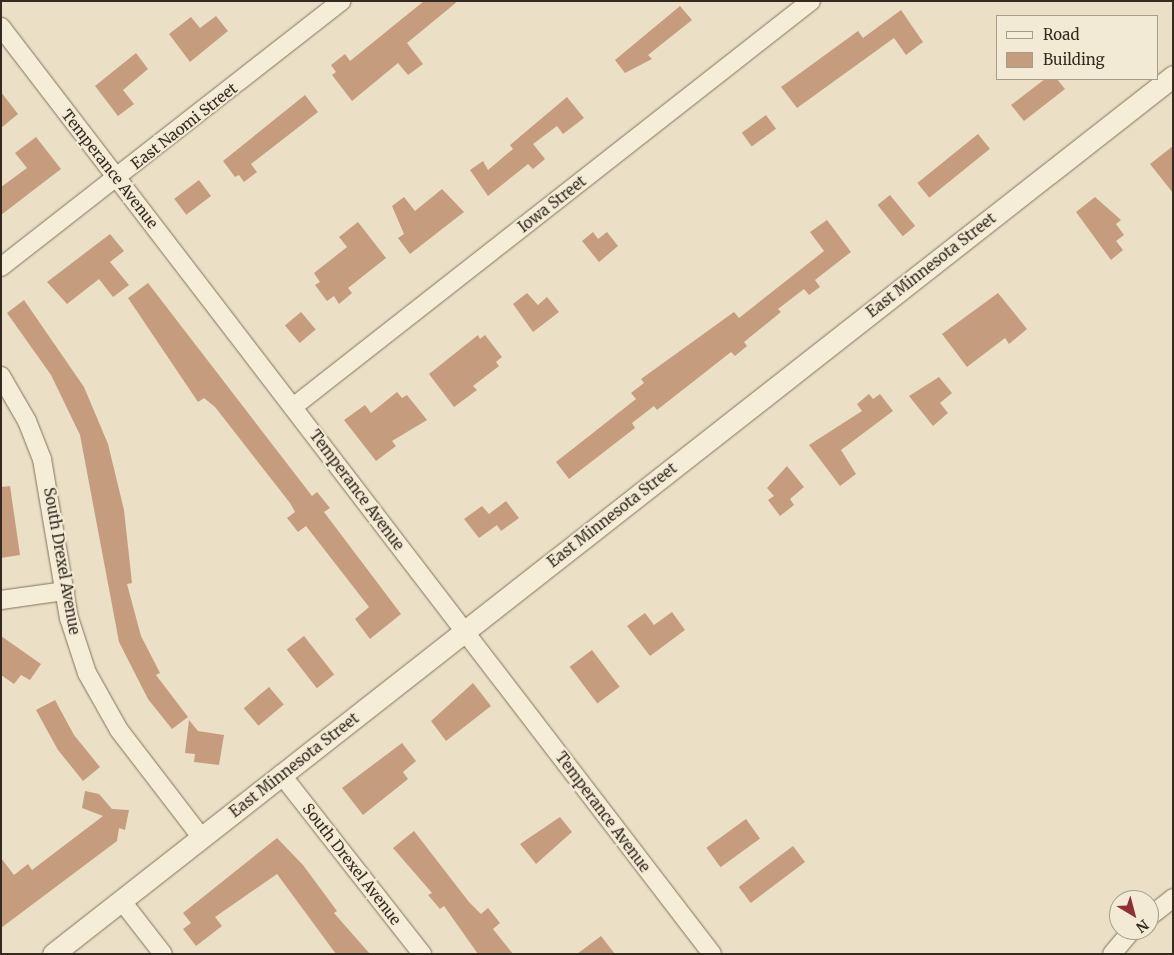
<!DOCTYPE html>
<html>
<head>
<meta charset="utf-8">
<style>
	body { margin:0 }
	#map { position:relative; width:1174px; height:955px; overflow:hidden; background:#ebe0c6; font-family:Merriweather,serif }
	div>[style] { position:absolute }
	.building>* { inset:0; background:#c69c7e; transform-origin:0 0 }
	.roads { filter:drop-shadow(0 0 1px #85725d) drop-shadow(0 0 1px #85725d) }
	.minor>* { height:18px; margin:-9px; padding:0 9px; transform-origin:9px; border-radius:9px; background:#f6edd8 }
	.tertiary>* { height:21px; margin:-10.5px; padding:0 10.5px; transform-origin:10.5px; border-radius:10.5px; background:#f6edd8 }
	span { translate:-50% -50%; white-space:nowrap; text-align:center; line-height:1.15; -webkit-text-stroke:4.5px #f3ead5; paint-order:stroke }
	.street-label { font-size:15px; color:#362a20 }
	.frame { position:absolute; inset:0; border:2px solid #362a20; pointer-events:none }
	.legend { position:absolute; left:996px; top:15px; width:162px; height:65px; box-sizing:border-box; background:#f3ead5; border:1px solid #a79d8d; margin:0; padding:6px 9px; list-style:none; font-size:15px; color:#362a20 }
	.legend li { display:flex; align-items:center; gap:10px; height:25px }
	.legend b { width:25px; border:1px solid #a79d8d }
	.north { position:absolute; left:1109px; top:890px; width:50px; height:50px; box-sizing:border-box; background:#f3ead5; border:1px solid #a79d8d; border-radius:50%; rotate:143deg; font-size:14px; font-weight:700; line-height:20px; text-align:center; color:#362a20 }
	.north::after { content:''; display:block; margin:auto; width:18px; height:22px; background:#8f3132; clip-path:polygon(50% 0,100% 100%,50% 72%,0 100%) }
</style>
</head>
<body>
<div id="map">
	<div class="building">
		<div style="clip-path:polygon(424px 1px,458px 1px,407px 43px,423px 64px,408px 75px,398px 63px,352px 101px,332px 75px,336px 72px,331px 65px,345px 54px,350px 61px)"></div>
		<div style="clip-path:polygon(680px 6px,692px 20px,648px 55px,652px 59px,625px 73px,615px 60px)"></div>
		<div style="clip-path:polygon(901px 10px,923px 42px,906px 55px,894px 38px,797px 108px,781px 87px,858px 31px,863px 38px)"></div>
		<div style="clip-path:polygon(216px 16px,228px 31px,190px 62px,169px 34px,191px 17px,200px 28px)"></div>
		<div style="clip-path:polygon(136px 53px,148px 69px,123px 90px,134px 104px,118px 116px,95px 86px)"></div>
		<div style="clip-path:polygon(1045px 79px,1057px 79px,1065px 89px,1024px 121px,1011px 105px)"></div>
		<div style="clip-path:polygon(1px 92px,18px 114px,1px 128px)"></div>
		<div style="clip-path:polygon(305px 95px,318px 112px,251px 164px,257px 172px,244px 182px,239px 175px,235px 177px,223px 161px)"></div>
		<div style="clip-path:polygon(567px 97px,584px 118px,563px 134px,557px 126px,533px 144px,545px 159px,533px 169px,528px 164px,488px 196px,470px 170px,483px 161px,488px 170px,513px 149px,510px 145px)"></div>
		<div style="left:766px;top:115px;width:17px;height:30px;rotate:54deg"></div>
		<div style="left:978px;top:134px;width:19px;height:78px;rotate:51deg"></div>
		<div style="clip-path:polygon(36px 137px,61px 169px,1px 215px,1px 187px,27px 168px,15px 153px)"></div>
		<div style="clip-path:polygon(1173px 146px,1173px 193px,1150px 164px)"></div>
		<div style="left:199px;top:180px;width:20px;height:31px;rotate:53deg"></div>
		<div style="clip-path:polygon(442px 189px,464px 212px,410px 254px,398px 238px,404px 234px,392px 206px,404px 197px,415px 211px)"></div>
		<div style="left:890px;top:195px;width:40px;height:16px;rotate:51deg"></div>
		<div style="clip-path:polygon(1095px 197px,1121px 220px,1116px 224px,1124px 235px,1116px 241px,1123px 250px,1111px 260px,1076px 212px)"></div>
		<div style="clip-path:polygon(827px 220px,851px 252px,815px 280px,820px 287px,809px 295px,804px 289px,778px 309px,781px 312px,744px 342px,747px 346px,735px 356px,731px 352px,657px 410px,654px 406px,632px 423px,635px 428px,569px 479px,556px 462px,636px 399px,631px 393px,644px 383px,641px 379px,734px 312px,739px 318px,824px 251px,810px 232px)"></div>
		<div style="clip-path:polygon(358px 222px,386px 258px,348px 288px,352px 293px,339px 304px,334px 296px,327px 301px,315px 285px,320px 282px,314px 273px,347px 247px,339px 237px)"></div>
		<div style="clip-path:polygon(593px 232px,598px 239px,607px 232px,618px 246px,599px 262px,582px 241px)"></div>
		<div style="clip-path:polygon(110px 234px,124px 251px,110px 262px,129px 285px,113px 297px,99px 279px,67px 304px,47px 282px)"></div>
		<div style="clip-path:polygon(148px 283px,312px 496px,317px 492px,330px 508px,324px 512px,401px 614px,370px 639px,355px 619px,369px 607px,306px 526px,298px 532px,287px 518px,295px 512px,290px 503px,215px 407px,204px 398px,198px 402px,128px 298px)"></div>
		<div style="clip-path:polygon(527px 293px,538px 305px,547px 297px,559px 312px,533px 332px,513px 304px)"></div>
		<div style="clip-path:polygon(998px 293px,1027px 329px,1009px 344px,1005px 338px,967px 367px,942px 334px)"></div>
		<div style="clip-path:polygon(24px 300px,84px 387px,108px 444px,124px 510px,132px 583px,127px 584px,141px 636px,160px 673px,156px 675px,188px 717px,172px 729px,148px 699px,119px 642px,80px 435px,51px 375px,7px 313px)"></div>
		<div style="left:301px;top:312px;width:23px;height:21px;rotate:50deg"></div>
		<div style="clip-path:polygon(478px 335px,480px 339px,485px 335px,502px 357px,496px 362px,499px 366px,473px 386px,477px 390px,454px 407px,429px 374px)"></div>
		<div style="clip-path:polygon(939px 377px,952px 393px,940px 403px,948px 413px,933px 426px,909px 396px)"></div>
		<div style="clip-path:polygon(397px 392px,402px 398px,407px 395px,427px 420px,392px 441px,396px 446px,376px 461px,344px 420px,365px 405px,371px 413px)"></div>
		<div style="clip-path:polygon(869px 394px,873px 399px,880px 394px,893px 411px,841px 450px,856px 474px,840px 486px,809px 445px,862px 411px,857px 404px)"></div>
		<div style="clip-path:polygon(787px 466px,804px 487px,790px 499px,794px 505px,780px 516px,768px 500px,774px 496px,767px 488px)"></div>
		<div style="clip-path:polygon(10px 486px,20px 555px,1px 558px,1px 487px)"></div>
		<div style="clip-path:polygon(506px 501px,519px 518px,501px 531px,497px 525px,479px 538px,464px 519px,482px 506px,489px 514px)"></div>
		<div style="clip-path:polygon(672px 612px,685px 630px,650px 656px,627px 626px,645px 613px,654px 625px)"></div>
		<div style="clip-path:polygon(1px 636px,41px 664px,30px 680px,21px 675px,14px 684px,1px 675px)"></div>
		<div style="left:304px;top:636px;width:49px;height:22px;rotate:52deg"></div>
		<div style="left:592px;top:650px;width:46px;height:28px;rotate:53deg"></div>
		<div style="clip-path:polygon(473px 683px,491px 706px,446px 741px,431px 721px)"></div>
		<div style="left:269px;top:687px;width:23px;height:33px;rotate:50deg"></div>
		<div style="clip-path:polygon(55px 700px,74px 735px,100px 767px,83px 781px,58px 750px,36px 710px)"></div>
		<div style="clip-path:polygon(189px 720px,198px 731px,224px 735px,219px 765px,194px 762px,195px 754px,185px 753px)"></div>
		<div style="clip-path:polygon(402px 743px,416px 761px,403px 772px,408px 779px,363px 815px,342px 788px)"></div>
		<div style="clip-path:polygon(85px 791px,99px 794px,112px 809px,129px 810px,125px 830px,119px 828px,117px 841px,1px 928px,1px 858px,14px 875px,28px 864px,32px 870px,103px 816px,82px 808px)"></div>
		<div style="clip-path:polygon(560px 817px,572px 832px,536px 864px,520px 844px)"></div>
		<div style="left:746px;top:819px;width:24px;height:49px;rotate:54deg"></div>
		<div style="clip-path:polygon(414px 831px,469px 902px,481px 914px,488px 908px,500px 923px,493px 929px,513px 954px,478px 954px,444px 906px,440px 909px,428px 895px,432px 893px,393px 848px)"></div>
		<div style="clip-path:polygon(277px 838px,303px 865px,337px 911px,334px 913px,370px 954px,336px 954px,277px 874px,215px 917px,222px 926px,196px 946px,183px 929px,191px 923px,183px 913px)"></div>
		<div style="left:793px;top:846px;width:20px;height:68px;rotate:53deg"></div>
		<div style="clip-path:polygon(601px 936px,615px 954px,577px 954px)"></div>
	</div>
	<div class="roads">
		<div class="minor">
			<div style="left:1px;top:27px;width:1168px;rotate:52.51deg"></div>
			<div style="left:1px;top:267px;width:432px;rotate:-38deg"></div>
			<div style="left:1px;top:376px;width:52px;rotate:60deg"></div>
			<div style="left:27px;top:421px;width:41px;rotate:68.5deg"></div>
			<div style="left:42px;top:459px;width:161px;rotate:80.4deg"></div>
			<div style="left:69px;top:618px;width:58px;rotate:71.9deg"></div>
			<div style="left:87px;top:673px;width:65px;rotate:60.7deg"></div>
			<div style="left:119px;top:730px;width:136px;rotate:52.5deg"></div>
			<div style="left:293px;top:407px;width:658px;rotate:-38.09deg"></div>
			<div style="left:1px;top:600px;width:65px;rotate:-8deg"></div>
			<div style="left:281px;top:774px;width:229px;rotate:51.9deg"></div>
			<div style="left:121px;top:900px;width:68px;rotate:52.1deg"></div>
			<div style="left:1149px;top:917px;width:31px;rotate:-38deg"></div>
			<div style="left:1112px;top:954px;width:31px;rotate:-50deg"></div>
		</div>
		<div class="tertiary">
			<div style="left:53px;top:954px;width:1423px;rotate:-38.09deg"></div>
		</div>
	</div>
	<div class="street-label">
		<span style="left:184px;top:126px;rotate:-38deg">East Naomi Street</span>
		<span style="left:110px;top:169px;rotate:52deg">Temperance Avenue</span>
		<span style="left:552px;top:204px;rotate:-38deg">Iowa Street</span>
		<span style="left:931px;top:265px;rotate:-38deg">East Minnesota Street</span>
		<span style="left:357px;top:490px;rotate:53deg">Temperance Avenue</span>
		<span style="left:612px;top:515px;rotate:-38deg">East Minnesota Street</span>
		<span style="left:62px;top:561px;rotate:80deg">South Drexel Avenue</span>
		<span style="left:294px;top:765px;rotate:-38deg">East Minnesota Street</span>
		<span style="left:603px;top:812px;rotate:53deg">Temperance Avenue</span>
		<span style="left:352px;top:864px;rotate:52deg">South Drexel Avenue</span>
	</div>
	<div class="frame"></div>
	<ul class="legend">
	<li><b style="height:6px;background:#f6edd8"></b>Road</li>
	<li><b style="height:14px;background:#c69c7e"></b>Building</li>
	</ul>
	<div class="north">N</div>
</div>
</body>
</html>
